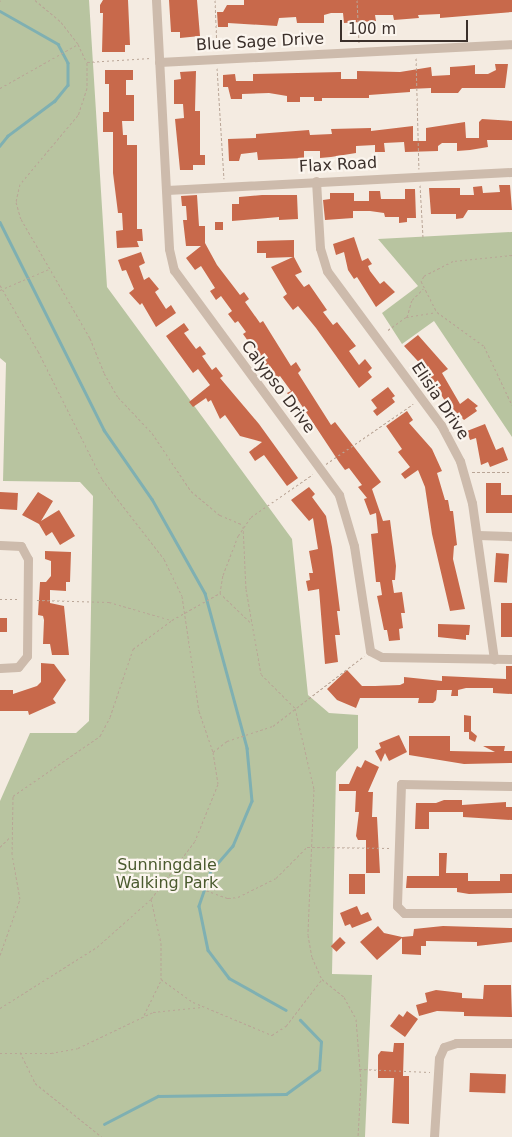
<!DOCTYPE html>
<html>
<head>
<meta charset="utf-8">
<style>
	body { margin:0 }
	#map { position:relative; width:512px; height:1137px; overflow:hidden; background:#f4ebe1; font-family:"DejaVu Sans",sans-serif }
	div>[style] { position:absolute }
	.green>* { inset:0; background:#b8c4a0 }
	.stream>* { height:2.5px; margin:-1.25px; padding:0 1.25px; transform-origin:1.25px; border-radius:1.25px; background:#7fb0b2 }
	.building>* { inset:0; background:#c8694b; transform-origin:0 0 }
	.path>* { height:1px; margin-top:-0.5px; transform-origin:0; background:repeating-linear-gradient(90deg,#b9a596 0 2.5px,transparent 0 5px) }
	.minor>* { height:9px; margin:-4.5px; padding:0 4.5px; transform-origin:4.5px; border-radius:4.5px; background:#cdbbac }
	span { translate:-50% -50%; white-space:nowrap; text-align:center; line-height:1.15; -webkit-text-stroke:4.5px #fbf5ee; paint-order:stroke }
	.street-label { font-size:16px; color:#3b302b }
	.park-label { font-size:16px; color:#4a5a2e }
	.scale { position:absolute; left:340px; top:20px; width:128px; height:22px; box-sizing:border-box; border:2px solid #3b302b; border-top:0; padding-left:6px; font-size:15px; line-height:18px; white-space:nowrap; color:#3b302b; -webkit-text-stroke:4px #fbf5ee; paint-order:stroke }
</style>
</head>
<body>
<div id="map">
	<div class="green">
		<div style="clip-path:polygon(0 0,89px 0,107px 287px,292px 539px,308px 695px,329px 713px,358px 715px,358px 748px,336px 772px,332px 974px,372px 975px,365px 1137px,0 1137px,0 801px,30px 733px,76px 733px,89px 721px,93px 496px,80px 482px,3px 481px,6px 363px,0 358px)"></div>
		<div style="clip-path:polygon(512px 232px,512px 437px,434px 321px,402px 344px,382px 313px,418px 286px,378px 239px)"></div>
	</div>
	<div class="stream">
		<div style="left:0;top:11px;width:67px;rotate:29.6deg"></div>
		<div style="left:58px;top:44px;width:21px;rotate:62deg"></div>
		<div style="left:68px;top:63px;width:22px;rotate:90deg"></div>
		<div style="left:68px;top:85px;width:21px;rotate:129deg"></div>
		<div style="left:55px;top:101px;width:59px;rotate:143.3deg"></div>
		<div style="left:8px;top:136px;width:13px;rotate:129deg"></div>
		<div style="left:0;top:222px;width:233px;rotate:63.4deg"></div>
		<div style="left:104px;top:430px;width:84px;rotate:55.2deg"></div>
		<div style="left:152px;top:499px;width:108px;rotate:60.6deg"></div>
		<div style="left:205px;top:593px;width:161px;rotate:74.8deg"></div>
		<div style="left:247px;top:748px;width:53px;rotate:84.6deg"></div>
		<div style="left:252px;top:801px;width:49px;rotate:112.9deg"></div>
		<div style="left:233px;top:846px;width:33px;rotate:131deg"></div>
		<div style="left:211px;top:871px;width:37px;rotate:109deg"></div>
		<div style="left:199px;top:906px;width:45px;rotate:78.4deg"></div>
		<div style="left:208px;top:950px;width:35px;rotate:53deg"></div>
		<div style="left:229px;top:978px;width:65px;rotate:29.3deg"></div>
		<div style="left:104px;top:1124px;width:61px;rotate:-27.4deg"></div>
		<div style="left:158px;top:1096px;width:128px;rotate:-0.9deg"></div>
		<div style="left:286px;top:1094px;width:41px;rotate:-36deg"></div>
		<div style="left:319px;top:1070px;width:28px;rotate:-86deg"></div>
		<div style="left:321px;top:1042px;width:30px;rotate:-134deg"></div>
	</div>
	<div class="building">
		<div style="clip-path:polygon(103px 0,128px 0,130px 45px,125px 45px,125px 52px,102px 52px,103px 13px,100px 13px,100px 5px)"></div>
		<div style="clip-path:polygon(169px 0,197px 0,200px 36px,180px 38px,180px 32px,171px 32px)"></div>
		<div style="clip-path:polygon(244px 0,512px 0,512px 12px,440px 18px,440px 14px,418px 15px,419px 18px,394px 20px,393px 15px,375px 15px,376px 21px,344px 23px,343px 13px,331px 13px,324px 15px,324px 23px,297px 23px,296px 17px,279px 18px,277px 26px,228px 23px,228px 27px,218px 27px,217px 12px,223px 12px,227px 5px,244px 5px)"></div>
		<div style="clip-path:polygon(495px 64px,508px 64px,505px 88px,462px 88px,458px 93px,431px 93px,431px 88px,410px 89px,410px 92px,369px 95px,369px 98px,322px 98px,322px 101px,314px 101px,314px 97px,300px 97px,300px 102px,287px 102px,287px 96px,269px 93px,242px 94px,242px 99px,231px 99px,228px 87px,223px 87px,223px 75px,235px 74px,236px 81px,253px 81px,253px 74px,341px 72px,341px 79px,357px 79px,357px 71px,400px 72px,431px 67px,432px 76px,450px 75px,450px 67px,465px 66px,475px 65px,475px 74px,488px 74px,496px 70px)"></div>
		<div style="clip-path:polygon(105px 70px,133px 70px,133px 80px,126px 80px,126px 95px,134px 95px,134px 121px,122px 121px,123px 135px,127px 135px,127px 145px,137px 145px,137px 229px,142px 229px,143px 241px,137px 241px,139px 247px,117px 248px,116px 231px,123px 230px,122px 213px,118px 213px,113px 173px,113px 132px,103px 132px,103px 112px,109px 112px,109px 84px,105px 84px)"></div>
		<div style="clip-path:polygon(196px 71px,195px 111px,200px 111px,200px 155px,205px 155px,205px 165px,193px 165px,193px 170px,180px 170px,175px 119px,184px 118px,183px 104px,174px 104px,174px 80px,181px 79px,180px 72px)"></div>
		<div style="clip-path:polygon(482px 119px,512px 121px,512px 140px,487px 140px,488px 147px,470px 150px,457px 151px,457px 143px,442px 143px,438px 146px,438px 151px,405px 152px,404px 142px,384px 143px,385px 152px,375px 152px,375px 145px,356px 146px,356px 153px,331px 157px,320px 158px,320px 151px,304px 151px,304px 158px,258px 160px,257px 152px,241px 154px,239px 161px,229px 161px,228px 139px,256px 138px,256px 134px,309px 130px,310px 135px,332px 134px,331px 129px,371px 128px,371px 131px,413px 126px,413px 141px,426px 141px,426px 128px,465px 122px,466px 138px,479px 138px,479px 122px)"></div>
		<div style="clip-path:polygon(499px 185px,510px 185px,512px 210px,468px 210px,463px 218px,456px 219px,456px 214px,431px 214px,429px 188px,460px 188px,460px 195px,474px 195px,473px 187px,482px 186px,483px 193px,500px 192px)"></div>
		<div style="clip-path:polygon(405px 189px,415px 189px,416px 218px,407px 218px,407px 222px,399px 223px,399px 217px,385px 217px,384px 213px,370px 211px,353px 211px,353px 218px,325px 220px,323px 200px,330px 199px,330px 193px,354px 193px,354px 201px,369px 201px,369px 191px,380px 191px,381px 199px,405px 199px)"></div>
		<div style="clip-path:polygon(197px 195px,199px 226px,205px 226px,205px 243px,217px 265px,240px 295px,244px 292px,249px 299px,245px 302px,260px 323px,263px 321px,291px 366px,296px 362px,301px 370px,298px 373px,331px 425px,335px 422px,381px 482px,372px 489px,383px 521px,390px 520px,396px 566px,395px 580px,392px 580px,394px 593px,402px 592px,405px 613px,401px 613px,403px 628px,399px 629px,400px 640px,389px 641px,387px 630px,384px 630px,377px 596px,382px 595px,380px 582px,376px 582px,371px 534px,378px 533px,376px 513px,370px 515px,364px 499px,367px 498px,358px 487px,362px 485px,349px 468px,345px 470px,339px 462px,298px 400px,294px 402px,287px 393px,291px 391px,280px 376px,275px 379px,243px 334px,246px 332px,238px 321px,235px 323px,228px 314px,232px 311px,221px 296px,216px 300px,210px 291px,215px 288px,201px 266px,195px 270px,186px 258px,201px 246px,186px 246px,183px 220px,187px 220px,186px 206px,182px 206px,181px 196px)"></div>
		<div style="clip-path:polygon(262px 195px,297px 195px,298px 219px,279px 220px,279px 217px,232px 221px,232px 204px,239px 204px,239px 197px)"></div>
		<div style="left:215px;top:222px;width:8px;height:8px"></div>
		<div style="clip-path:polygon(354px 237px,362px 261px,368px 258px,372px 264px,368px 266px,370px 271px,380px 284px,384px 281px,395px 292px,376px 307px,357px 277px,354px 279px,348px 270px,344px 252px,336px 255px,333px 244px)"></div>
		<div style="clip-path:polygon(294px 240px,294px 257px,302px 272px,295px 275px,304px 287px,309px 284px,327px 310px,323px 312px,333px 325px,337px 322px,356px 346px,349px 351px,359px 365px,365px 359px,372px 368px,368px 372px,372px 377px,359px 388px,316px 328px,298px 306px,293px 310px,283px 297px,287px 294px,271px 267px,293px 257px,266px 258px,266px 253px,257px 253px,257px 241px)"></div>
		<div style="clip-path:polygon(141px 252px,145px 263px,139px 266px,144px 280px,149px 277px,159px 289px,155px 292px,166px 309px,171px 305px,176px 313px,156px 327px,142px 303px,140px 305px,129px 293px,134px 289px,126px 270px,122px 271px,118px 260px)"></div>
		<div style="clip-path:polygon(184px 323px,189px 330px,184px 333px,196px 349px,200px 346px,206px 354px,202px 356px,212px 370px,216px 367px,223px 376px,220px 378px,259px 424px,298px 478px,287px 486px,264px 455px,255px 461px,249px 452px,262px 442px,240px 436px,225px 415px,220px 419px,211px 400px,208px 402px,206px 398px,193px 407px,189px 402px,210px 385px,198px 369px,193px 373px,166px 336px)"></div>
		<div style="clip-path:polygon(418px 335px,448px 369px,442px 373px,460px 404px,468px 398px,478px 406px,475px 408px,477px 411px,464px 420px,445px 401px,432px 380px,429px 382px,423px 372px,426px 370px,404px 346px)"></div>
		<div style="clip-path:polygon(388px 387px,395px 396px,392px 398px,395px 402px,377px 416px,373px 411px,377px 408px,371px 400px)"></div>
		<div style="clip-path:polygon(407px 411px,413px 420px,409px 423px,432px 449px,442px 471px,437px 473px,445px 500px,448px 500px,450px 511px,453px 511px,457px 545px,454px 546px,453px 559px,465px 609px,450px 611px,432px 534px,425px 487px,418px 470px,405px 479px,401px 474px,410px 467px,398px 452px,402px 449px,386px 426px)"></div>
		<div style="clip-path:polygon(485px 424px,496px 450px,503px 447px,508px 460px,490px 467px,488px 462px,481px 465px,476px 438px,470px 440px,467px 431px)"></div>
		<div style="clip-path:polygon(486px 483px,501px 483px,501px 495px,512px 495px,512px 513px,486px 513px)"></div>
		<div style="clip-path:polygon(309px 487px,315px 494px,312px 497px,326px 516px,332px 547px,340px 611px,337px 611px,340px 635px,335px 635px,338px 662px,325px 664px,319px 589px,308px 591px,306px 581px,310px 580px,309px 573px,313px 573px,309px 551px,318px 549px,313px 518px,309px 521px,291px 500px)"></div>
		<div style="left:0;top:492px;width:18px;height:17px;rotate:3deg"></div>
		<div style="clip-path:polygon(38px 492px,53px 501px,41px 521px,59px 510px,75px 536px,60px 545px,52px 532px,46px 536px,39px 524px,22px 515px)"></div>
		<div style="clip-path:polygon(45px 551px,71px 552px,70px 582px,66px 582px,66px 591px,50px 590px,50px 603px,64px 606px,69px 655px,52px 655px,50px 644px,43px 644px,44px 620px,43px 616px,38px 615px,40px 582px,46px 582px,51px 576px,51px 561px,45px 559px)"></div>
		<div style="left:496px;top:553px;width:13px;height:29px;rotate:4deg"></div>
		<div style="left:501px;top:603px;width:11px;height:34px"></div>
		<div style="left:0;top:618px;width:7px;height:14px"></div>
		<div style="clip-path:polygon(438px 624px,470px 625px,469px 635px,466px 635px,466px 640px,438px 637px)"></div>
		<div style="clip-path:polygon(41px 663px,54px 664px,66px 680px,53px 699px,56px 703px,29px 715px,28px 711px,0 711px,0 690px,13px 690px,13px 694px,37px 686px,41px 682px)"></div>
		<div style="clip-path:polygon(506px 666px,512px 666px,512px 694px,493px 693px,493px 688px,466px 688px,458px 690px,458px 696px,451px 696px,452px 690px,437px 690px,436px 700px,433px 703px,418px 703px,419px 698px,360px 698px,356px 708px,337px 700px,327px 689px,347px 670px,362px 686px,375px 686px,400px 685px,404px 683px,404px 677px,442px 681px,442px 676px,506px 679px)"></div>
		<div style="clip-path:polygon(464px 715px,471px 716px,471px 731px,477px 736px,475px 742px,469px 739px,469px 732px,464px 732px)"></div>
		<div style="clip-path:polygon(399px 735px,407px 752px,389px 761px,385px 753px,381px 762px,375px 751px,381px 748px,379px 743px)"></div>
		<div style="clip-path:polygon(409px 736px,450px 736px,450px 751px,495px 752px,483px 746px,505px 746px,504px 751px,512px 751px,512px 763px,464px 764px,409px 755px)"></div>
		<div style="clip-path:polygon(365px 760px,379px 767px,368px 792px,373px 792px,372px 817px,377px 817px,380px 873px,366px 873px,366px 840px,358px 840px,356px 836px,359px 812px,355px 812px,356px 791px,339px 791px,339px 784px,349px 784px,357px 766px,361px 768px)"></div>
		<div style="clip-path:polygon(444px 800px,462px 800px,462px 805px,506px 802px,506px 807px,512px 807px,512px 820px,463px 817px,463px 812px,429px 812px,429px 829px,415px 829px,416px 803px,436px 803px)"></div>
		<div style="clip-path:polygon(439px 853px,447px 853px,446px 873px,468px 873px,468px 881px,500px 881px,500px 874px,512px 874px,512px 893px,469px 894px,457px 892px,457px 888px,406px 888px,407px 876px,439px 876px)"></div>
		<div style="left:349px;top:874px;width:16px;height:20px"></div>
		<div style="clip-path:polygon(357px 906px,361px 915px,368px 912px,372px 920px,352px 928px,350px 924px,345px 926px,340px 913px)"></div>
		<div style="clip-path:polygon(378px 926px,384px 933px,402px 937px,413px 936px,414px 929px,443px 926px,512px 928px,512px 942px,477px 946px,477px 942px,426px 941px,426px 946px,421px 946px,421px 955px,402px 954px,402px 938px,377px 960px,360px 942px)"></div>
		<div style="left:340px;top:937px;width:8px;height:13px;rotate:45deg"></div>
		<div style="clip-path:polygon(484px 985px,511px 985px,512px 1017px,464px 1016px,464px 1012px,437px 1011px,419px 1016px,416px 1005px,427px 1002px,425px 993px,436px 990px,462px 993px,462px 998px,483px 999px)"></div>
		<div style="clip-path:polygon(407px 1011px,418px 1019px,405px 1037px,390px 1026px,399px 1014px,403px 1017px)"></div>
		<div style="clip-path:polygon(394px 1043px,404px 1043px,403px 1076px,409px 1076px,409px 1124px,392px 1123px,394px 1078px,378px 1078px,378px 1055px,381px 1051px,393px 1052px)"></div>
		<div style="left:470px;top:1073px;width:36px;height:19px;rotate:2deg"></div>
	</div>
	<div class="path">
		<div style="left:35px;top:0;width:34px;rotate:40deg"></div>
		<div style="left:61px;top:22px;width:28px;rotate:52deg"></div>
		<div style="left:78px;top:44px;width:21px;rotate:65deg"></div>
		<div style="left:87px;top:63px;width:25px;rotate:90deg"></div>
		<div style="left:87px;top:88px;width:28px;rotate:108deg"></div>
		<div style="left:78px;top:115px;width:90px;rotate:130deg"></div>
		<div style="left:20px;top:184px;width:18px;rotate:103deg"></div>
		<div style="left:16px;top:202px;width:18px;rotate:74deg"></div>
		<div style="left:21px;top:219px;width:138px;rotate:59.9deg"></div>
		<div style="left:90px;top:338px;width:38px;rotate:68deg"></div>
		<div style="left:104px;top:373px;width:28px;rotate:60deg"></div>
		<div style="left:118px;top:397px;width:50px;rotate:46.6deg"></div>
		<div style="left:152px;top:433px;width:70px;rotate:56.1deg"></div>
		<div style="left:191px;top:491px;width:38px;rotate:40deg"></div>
		<div style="left:220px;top:515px;width:25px;rotate:23deg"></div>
		<div style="left:215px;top:0;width:49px;rotate:87.7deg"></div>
		<div style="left:357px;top:0;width:43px;rotate:87.3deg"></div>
		<div style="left:0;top:1px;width:1px;rotate:-45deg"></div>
		<div style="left:416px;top:58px;width:111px;rotate:88.5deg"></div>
		<div style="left:87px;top:62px;width:64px;rotate:-3.6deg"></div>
		<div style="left:217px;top:68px;width:111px;rotate:86.4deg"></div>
		<div style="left:0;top:88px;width:90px;rotate:-29.4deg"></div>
		<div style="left:420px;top:185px;width:52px;rotate:86.7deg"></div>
		<div style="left:512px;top:255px;width:59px;rotate:174.2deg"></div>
		<div style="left:453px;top:261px;width:33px;rotate:153deg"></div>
		<div style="left:424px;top:276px;width:6px;rotate:121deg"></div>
		<div style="left:421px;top:281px;width:35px;rotate:63deg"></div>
		<div style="left:437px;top:312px;width:58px;rotate:35.9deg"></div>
		<div style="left:484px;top:346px;width:65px;rotate:64.6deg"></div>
		<div style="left:0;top:285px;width:76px;rotate:60.1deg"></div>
		<div style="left:38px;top:351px;width:143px;rotate:63.4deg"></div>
		<div style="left:102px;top:479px;width:101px;rotate:52.2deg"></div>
		<div style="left:164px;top:559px;width:41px;rotate:64.1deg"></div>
		<div style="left:182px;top:596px;width:116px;rotate:81.6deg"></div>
		<div style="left:199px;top:711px;width:43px;rotate:71.1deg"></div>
		<div style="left:213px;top:752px;width:32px;rotate:81deg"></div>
		<div style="left:218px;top:784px;width:61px;rotate:112deg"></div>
		<div style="left:195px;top:841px;width:73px;rotate:127.2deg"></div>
		<div style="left:151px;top:899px;width:45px;rotate:77.2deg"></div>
		<div style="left:161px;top:943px;width:36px;rotate:90deg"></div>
		<div style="left:161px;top:979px;width:39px;rotate:36deg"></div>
		<div style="left:193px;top:1002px;width:86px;rotate:22.7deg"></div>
		<div style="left:272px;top:1035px;width:17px;rotate:-33deg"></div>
		<div style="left:286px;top:1026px;width:59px;rotate:-52.5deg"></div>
		<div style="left:0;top:290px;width:53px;rotate:-23.2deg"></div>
		<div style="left:407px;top:317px;width:18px;rotate:-74deg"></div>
		<div style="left:412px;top:300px;width:16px;rotate:-45deg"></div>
		<div style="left:388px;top:330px;width:22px;rotate:-36deg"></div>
		<div style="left:406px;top:317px;width:30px;rotate:-9deg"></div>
		<div style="left:326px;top:464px;width:106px;rotate:-34.6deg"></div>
		<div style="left:472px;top:472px;width:40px"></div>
		<div style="left:243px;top:526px;width:63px;rotate:87.3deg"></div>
		<div style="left:246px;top:589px;width:86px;rotate:80deg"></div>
		<div style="left:261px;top:674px;width:48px;rotate:45deg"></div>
		<div style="left:295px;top:708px;width:83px;rotate:76.8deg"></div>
		<div style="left:314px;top:789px;width:146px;rotate:92.4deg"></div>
		<div style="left:308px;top:935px;width:22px;rotate:80deg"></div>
		<div style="left:312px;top:957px;width:24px;rotate:66deg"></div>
		<div style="left:322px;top:979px;width:28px;rotate:39deg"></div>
		<div style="left:344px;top:997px;width:25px;rotate:61deg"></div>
		<div style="left:356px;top:1019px;width:64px;rotate:85.5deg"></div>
		<div style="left:361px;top:1083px;width:54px;rotate:93.2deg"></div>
		<div style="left:0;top:599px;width:18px"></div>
		<div style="left:37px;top:600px;width:72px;rotate:1.6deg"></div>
		<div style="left:109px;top:602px;width:65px;rotate:16.2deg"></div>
		<div style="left:250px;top:622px;width:42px;rotate:-136deg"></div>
		<div style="left:220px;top:593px;width:18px;rotate:-81deg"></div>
		<div style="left:223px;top:575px;width:42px;rotate:-69deg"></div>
		<div style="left:238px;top:536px;width:23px;rotate:-56deg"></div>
		<div style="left:251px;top:517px;width:75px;rotate:-34.7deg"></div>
		<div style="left:213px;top:752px;width:18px;rotate:-38deg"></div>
		<div style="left:227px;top:741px;width:48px;rotate:-18.1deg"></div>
		<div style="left:273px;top:726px;width:115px;rotate:-37.6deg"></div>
		<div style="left:0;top:847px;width:14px;rotate:-45deg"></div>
		<div style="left:174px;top:874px;width:26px;rotate:29deg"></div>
		<div style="left:197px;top:887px;width:33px;rotate:20deg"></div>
		<div style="left:228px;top:898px;width:10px;rotate:-6deg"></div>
		<div style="left:238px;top:897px;width:42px;rotate:-26.6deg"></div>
		<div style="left:276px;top:878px;width:44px;rotate:-45deg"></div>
		<div style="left:307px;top:847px;width:84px;rotate:0.7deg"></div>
		<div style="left:0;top:955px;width:59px;rotate:-70.3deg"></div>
		<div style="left:20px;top:899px;width:46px;rotate:-100.1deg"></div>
		<div style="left:12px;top:854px;width:58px;rotate:-89deg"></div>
		<div style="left:13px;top:796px;width:106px;rotate:-34.6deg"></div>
		<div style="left:100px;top:736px;width:21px;rotate:-62deg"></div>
		<div style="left:110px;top:717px;width:72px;rotate:-71.3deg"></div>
		<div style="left:133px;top:649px;width:49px;rotate:-36.6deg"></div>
		<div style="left:172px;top:620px;width:55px;rotate:-29.4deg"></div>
		<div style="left:0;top:1008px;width:115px;rotate:-32.2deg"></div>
		<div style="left:97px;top:947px;width:72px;rotate:-41.6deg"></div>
		<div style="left:144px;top:1015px;width:39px;rotate:-64deg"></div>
		<div style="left:20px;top:1052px;width:34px;rotate:64deg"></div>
		<div style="left:35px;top:1083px;width:86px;rotate:38.9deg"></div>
		<div style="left:0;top:1053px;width:51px"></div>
		<div style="left:51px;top:1053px;width:27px;rotate:-10deg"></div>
		<div style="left:78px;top:1048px;width:83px;rotate:-25.6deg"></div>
		<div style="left:153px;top:1012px;width:49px;rotate:-5.8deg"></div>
		<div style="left:359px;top:1069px;width:71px;rotate:2.4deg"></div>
	</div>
	<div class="minor">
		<div style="left:156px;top:0;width:249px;rotate:87deg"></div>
		<div style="left:169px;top:249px;width:22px;rotate:77deg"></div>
		<div style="left:174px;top:270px;width:279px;rotate:53.7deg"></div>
		<div style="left:339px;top:495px;width:53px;rotate:73.6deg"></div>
		<div style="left:354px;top:546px;width:106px;rotate:81.3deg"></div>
		<div style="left:370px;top:651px;width:13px;rotate:27deg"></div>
		<div style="left:382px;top:657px;width:130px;rotate:0.9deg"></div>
		<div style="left:159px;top:62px;width:353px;rotate:-2.9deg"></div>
		<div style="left:316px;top:181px;width:67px;rotate:86.6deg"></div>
		<div style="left:320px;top:248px;width:24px;rotate:73deg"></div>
		<div style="left:327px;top:271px;width:192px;rotate:53.5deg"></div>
		<div style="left:441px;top:425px;width:41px;rotate:62.2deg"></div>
		<div style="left:460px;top:461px;width:44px;rotate:74.1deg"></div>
		<div style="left:472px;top:503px;width:158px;rotate:82deg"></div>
		<div style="left:167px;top:190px;width:345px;rotate:-3deg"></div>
		<div style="left:478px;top:535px;width:34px;rotate:2deg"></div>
		<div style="left:0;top:545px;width:21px;rotate:3deg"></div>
		<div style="left:21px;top:546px;width:15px;rotate:62deg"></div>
		<div style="left:28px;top:559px;width:97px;rotate:90.6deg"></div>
		<div style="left:27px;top:656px;width:14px;rotate:129deg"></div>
		<div style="left:18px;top:667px;width:18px;rotate:177deg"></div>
		<div style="left:512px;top:786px;width:111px;rotate:-179deg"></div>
		<div style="left:401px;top:784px;width:122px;rotate:91.9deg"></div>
		<div style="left:397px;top:906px;width:10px;rotate:45deg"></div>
		<div style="left:404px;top:913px;width:108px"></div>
		<div style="left:434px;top:1137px;width:79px;rotate:-86.4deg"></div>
		<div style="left:439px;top:1058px;width:12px;rotate:-66deg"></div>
		<div style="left:444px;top:1047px;width:13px;rotate:-18deg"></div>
		<div style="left:456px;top:1043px;width:56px"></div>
	</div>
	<div class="street-label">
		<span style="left:260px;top:42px;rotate:-3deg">Blue Sage Drive</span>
		<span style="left:338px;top:165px;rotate:-3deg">Flax Road</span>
		<span style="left:278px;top:387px;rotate:53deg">Calypso Drive</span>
		<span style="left:440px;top:401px;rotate:56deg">Elisia Drive</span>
	</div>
	<div class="park-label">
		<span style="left:167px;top:874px">Sunningdale<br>Walking Park</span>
	</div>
	<div class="scale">100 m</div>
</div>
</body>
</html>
